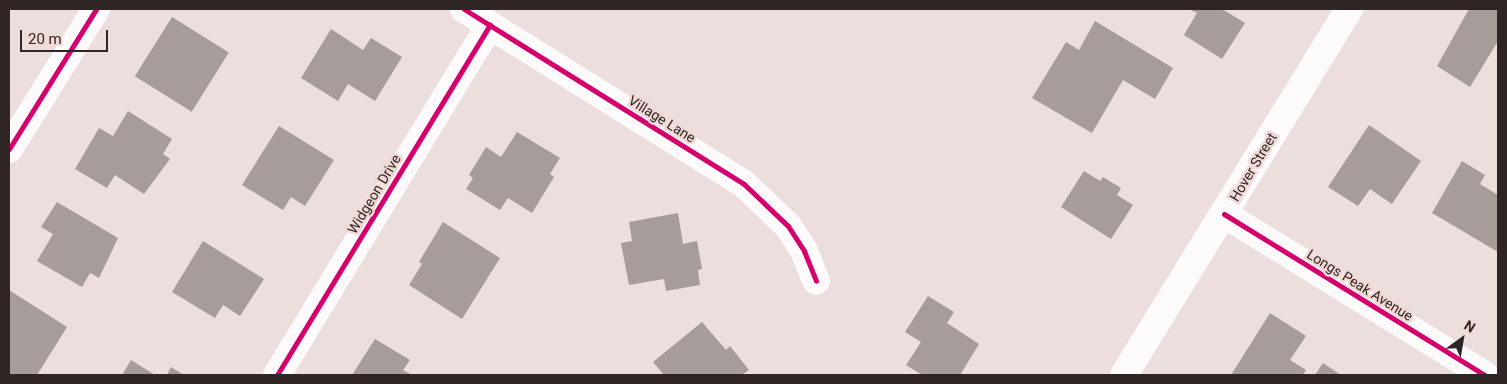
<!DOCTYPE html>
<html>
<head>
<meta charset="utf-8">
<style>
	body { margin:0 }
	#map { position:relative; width:1507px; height:384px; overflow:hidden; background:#ebdedc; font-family:Roboto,sans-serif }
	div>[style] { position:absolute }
	.building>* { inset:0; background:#a69c9a; transform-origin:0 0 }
	.street>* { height:28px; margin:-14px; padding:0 14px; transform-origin:14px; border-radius:14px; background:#fcfafa }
	.secondary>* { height:28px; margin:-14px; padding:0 14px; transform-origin:14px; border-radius:14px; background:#fcfafa }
	.cycleway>* { height:5px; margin:-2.5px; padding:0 2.5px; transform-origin:2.5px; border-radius:2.5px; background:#d6006c }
	span { translate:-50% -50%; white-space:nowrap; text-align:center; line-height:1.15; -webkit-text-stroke:5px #f1d9d6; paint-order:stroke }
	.street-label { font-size:14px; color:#2e2524 }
	.frame { position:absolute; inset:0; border:10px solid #2e2524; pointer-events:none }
	.north { position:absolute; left:1437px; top:314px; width:50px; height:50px; -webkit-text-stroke:4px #f1d9d6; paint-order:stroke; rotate:32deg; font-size:14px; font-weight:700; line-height:20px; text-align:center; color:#2e2524 }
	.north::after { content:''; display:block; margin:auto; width:18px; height:22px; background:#2e2524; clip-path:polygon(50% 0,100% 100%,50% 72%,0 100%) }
	.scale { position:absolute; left:20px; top:30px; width:88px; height:22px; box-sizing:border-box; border:2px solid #2e2524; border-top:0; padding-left:6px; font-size:15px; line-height:18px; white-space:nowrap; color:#2e2524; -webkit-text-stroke:4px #f1d9d6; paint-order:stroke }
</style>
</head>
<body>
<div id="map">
	<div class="building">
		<div style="clip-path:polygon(1189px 9px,1222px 9px,1245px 23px,1222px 59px,1184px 35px,1197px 13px)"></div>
		<div style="clip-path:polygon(1469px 9px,1498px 9px,1498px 41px,1470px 87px,1437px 66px)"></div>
		<div style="left:172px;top:17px;width:67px;height:70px;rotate:32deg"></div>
		<div style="clip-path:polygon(1095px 21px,1173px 68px,1155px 99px,1123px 80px,1092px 133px,1032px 98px,1066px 42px,1079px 50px)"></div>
		<div style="clip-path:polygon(331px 29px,363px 50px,371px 38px,402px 57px,375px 101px,348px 84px,338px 101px,301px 78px)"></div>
		<div style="clip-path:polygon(128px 111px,172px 139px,163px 154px,170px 159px,144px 194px,115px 175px,107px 188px,75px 169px,99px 128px,113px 136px)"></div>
		<div style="clip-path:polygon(1369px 125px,1421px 161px,1392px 204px,1370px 189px,1358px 206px,1328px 187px)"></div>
		<div style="clip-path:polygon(279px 126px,334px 160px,305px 206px,291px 197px,283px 210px,242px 185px)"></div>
		<div style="clip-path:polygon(517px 132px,560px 158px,550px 174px,554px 177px,532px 213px,508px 198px,500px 210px,466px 189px,473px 178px,469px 175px,486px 147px,501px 157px)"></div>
		<div style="clip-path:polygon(1462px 161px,1485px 175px,1480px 184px,1498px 195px,1498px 252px,1432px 213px)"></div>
		<div style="clip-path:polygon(1084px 171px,1100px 181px,1103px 177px,1121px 188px,1117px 195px,1133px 205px,1111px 239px,1061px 207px)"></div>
		<div style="clip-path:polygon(57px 202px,118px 238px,99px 278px,90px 273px,82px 287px,37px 261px,53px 234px,41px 227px)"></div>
		<div style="clip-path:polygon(678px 213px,683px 244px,697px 241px,702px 269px,698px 270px,700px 285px,666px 291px,664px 279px,629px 285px,621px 243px,632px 241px,629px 222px)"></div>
		<div style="clip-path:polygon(443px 222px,500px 258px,462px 319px,409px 285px,422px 264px,419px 262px)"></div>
		<div style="clip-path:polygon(203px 241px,264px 279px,240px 316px,223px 305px,215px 318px,172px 292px)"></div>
		<div style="clip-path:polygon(9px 290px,67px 327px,37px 375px,9px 375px)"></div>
		<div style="clip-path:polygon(928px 296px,954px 312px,947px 323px,979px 344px,960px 375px,922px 375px,906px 365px,921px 342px,905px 332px)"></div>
		<div style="clip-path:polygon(1270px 313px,1306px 336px,1290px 360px,1306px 370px,1303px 375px,1231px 375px)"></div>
		<div style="clip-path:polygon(702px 322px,726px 350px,730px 346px,749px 370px,742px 375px,664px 375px,653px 362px)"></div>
		<div style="clip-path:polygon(375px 339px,410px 360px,403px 370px,412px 375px,352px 375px)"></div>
		<div style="clip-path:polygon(131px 360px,155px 375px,122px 375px)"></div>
		<div style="clip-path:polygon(1323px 363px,1341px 375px,1315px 375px)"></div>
		<div style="clip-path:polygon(171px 367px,184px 375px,167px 375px)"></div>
	</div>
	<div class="street">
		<div style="left:464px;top:9px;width:330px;rotate:32deg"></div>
		<div style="left:744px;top:184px;width:61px;rotate:43.7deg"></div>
		<div style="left:788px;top:226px;width:30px;rotate:57deg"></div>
		<div style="left:804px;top:251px;width:32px;rotate:68deg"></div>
		<div style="left:9px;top:149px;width:165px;rotate:-58.1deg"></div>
		<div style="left:277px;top:375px;width:410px;rotate:-58.7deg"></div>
	</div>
	<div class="secondary">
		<div style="left:1224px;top:214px;width:307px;rotate:31.7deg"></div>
		<div style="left:1124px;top:375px;width:430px;rotate:-58.4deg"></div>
	</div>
	<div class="cycleway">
		<div style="left:464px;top:9px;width:330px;rotate:32deg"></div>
		<div style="left:744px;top:184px;width:61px;rotate:43.7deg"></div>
		<div style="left:788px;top:226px;width:30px;rotate:57deg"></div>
		<div style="left:804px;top:251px;width:32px;rotate:68deg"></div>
		<div style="left:9px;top:149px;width:165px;rotate:-58.1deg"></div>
		<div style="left:1224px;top:214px;width:307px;rotate:31.7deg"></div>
		<div style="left:277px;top:375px;width:410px;rotate:-58.7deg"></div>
	</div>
	<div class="street-label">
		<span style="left:662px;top:119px;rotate:32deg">Village Lane</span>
		<span style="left:1253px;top:167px;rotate:-59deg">Hover Street</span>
		<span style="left:374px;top:194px;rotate:-59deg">Widgeon Drive</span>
		<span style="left:1360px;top:285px;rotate:32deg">Longs Peak Avenue</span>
	</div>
	<div class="frame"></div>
	<div class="north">N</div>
	<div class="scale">20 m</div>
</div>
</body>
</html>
